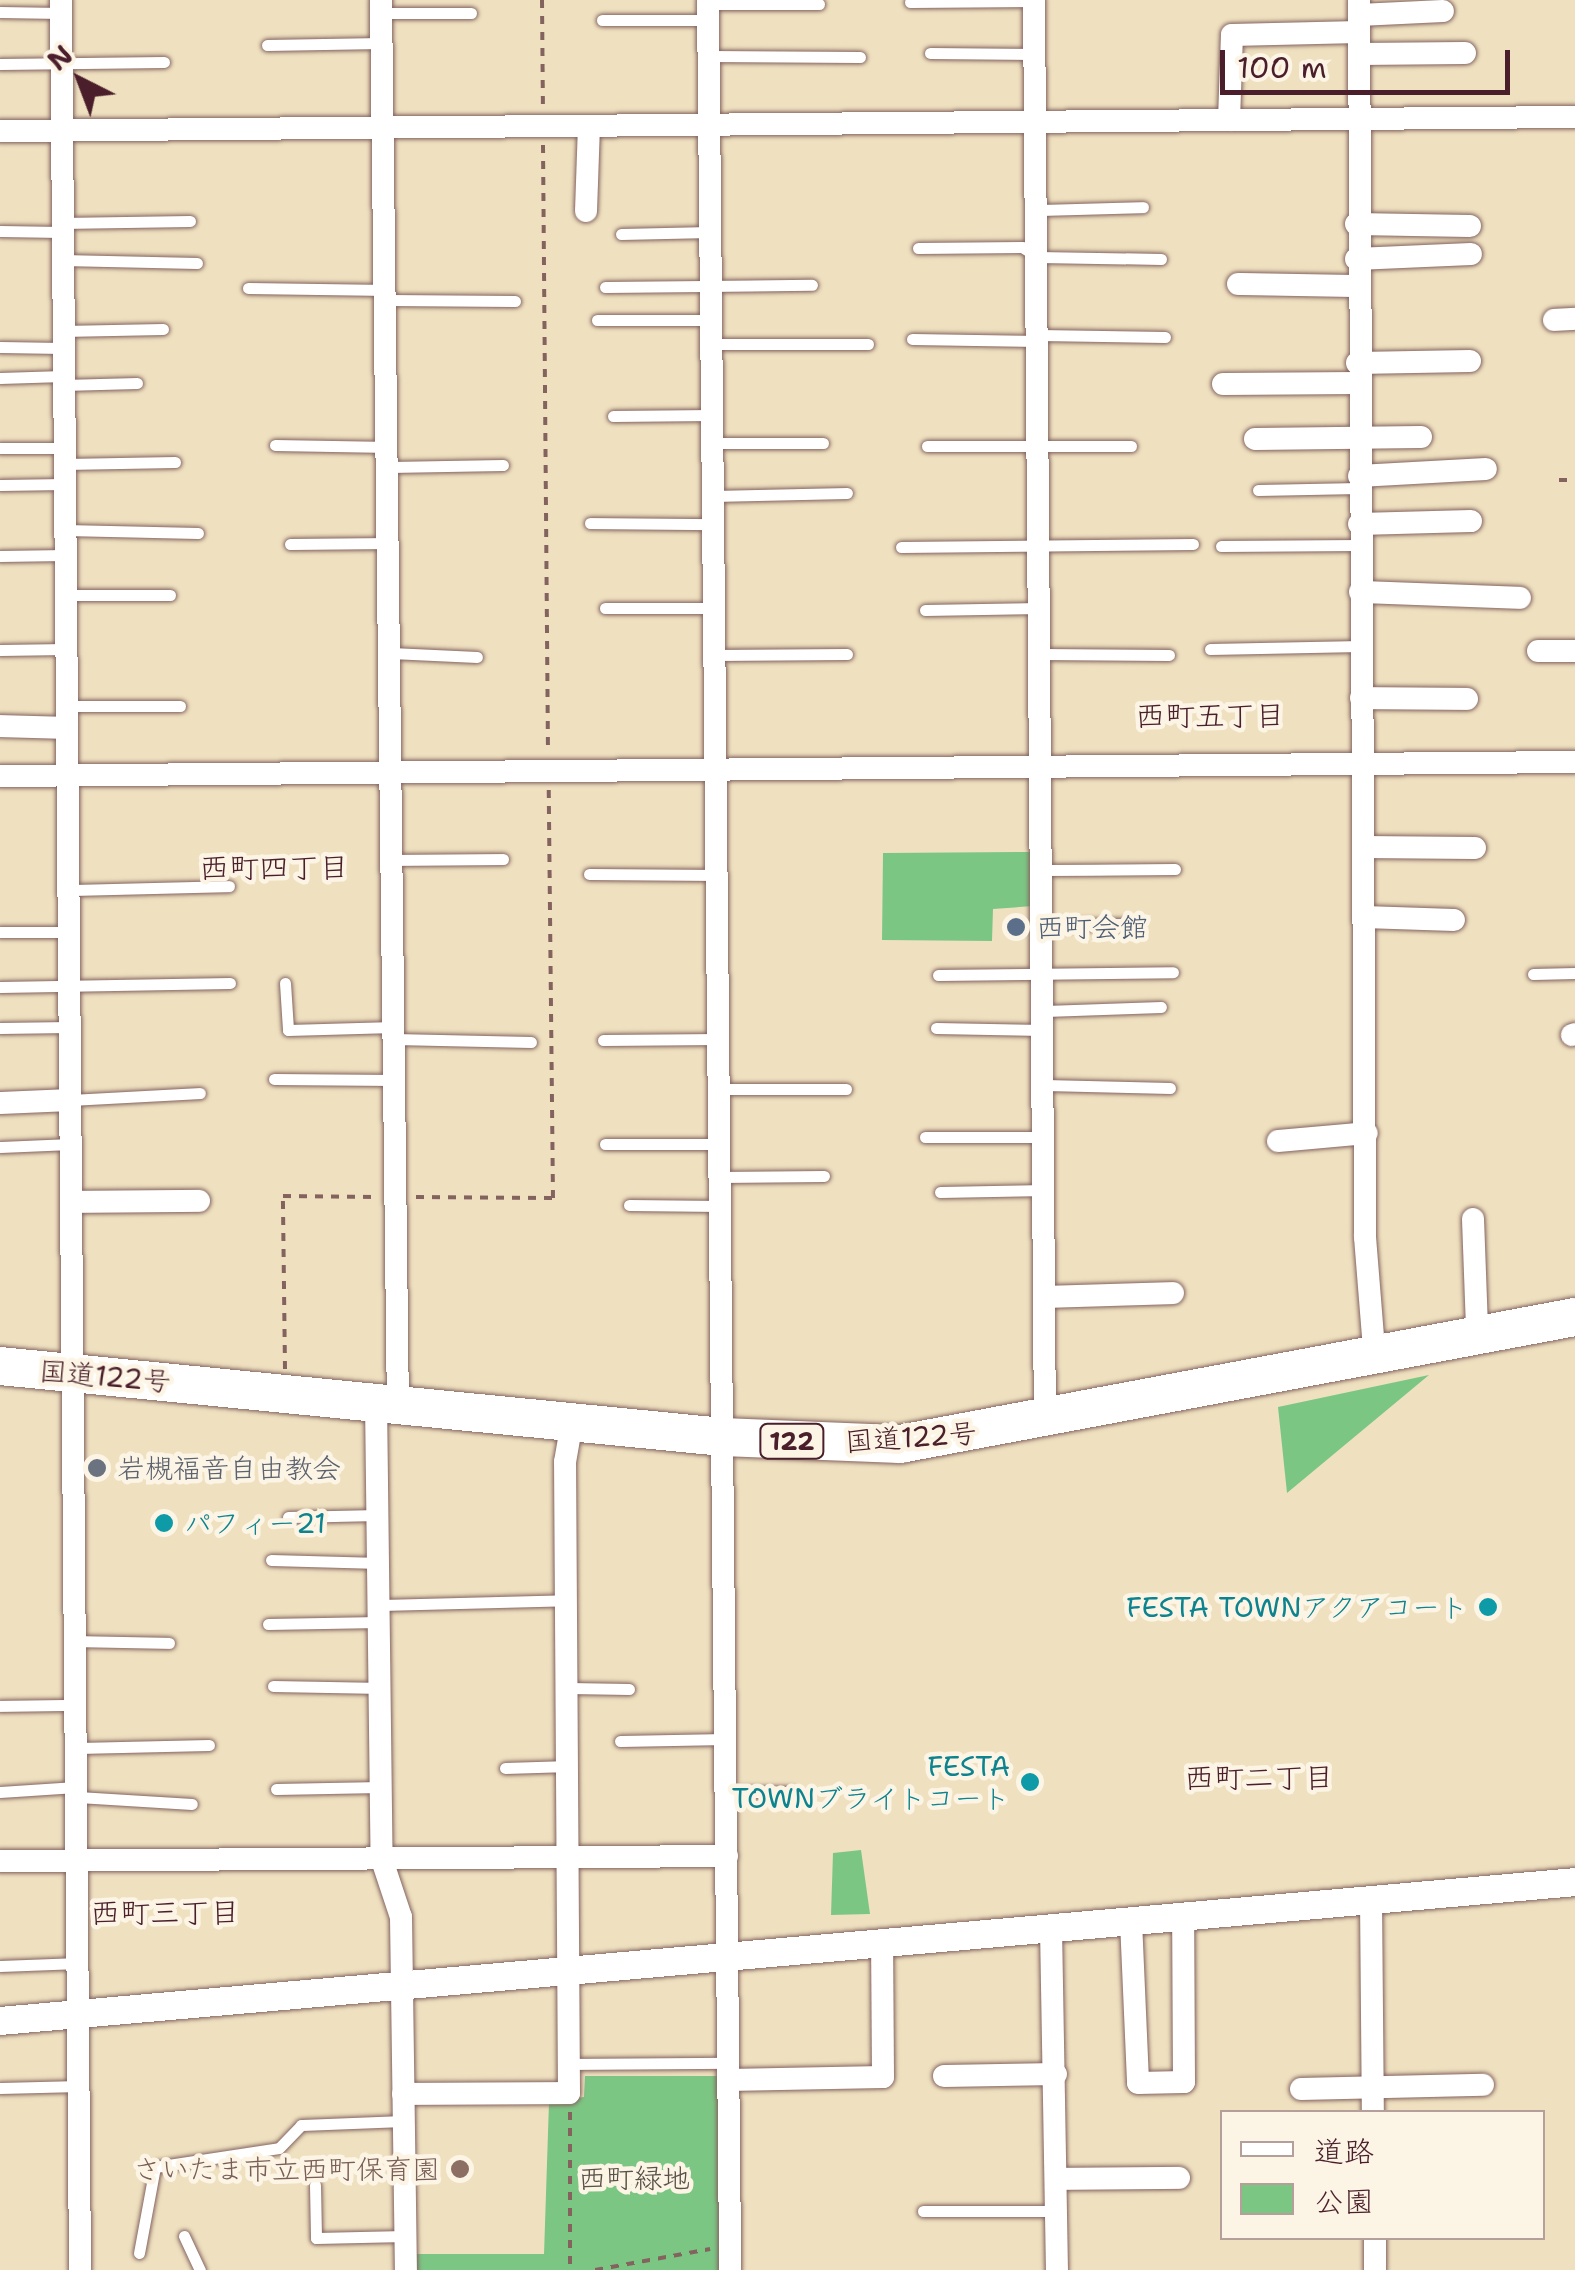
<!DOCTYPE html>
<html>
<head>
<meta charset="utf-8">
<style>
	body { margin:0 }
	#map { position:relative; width:1575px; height:2270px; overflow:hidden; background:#efe1c0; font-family:"Shantell Sans","Klee One",sans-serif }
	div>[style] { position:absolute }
	.green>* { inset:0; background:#7cc684 }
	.path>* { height:4px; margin-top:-2px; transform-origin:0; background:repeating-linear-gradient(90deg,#84635f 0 8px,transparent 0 16px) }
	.roads { filter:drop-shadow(0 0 2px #84635f) drop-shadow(0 0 2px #84635f) }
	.service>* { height:11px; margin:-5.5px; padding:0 5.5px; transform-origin:5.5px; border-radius:5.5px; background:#fff }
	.minor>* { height:22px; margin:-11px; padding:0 11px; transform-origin:11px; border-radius:11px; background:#fff }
	.tertiary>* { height:28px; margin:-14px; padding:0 14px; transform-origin:14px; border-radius:14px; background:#fff }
	.trunk>* { height:38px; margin:-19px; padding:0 19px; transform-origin:19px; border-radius:19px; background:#fff }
	.dots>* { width:28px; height:28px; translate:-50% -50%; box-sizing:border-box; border:5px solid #fcf5e5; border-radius:50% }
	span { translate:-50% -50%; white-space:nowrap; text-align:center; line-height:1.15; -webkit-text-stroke:9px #fcf5e5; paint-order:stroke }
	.shield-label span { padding:2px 8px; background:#fcf5e5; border:2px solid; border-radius:8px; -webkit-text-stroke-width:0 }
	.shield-label { font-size:25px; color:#4a1f2b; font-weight:700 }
	.service-label { font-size:28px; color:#4e5e75 }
	.left { translate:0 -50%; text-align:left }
	.street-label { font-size:28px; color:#4a1f2b }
	.worship-label { font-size:28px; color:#5b616d }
	.culture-label { font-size:28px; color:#0d838f }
	.right { translate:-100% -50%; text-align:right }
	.education-label { font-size:28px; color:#785e54 }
	.park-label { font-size:28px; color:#595146 }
	.neighbourhood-label { font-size:30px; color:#4a1f2b }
	.legend { position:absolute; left:1220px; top:2110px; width:325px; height:130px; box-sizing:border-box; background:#fcf5e5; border:2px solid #b59f9b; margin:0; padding:12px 18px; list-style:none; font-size:30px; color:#4a1f2b }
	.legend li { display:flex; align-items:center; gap:20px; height:50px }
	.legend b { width:50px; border:2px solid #b59f9b }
	.north { position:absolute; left:30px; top:30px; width:100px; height:100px; -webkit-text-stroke:8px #fcf5e5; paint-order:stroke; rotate:318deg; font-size:28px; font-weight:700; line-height:40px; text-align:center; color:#4a1f2b }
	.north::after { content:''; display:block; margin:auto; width:35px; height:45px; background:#4a1f2b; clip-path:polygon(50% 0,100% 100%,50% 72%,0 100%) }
	.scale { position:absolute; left:1220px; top:50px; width:290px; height:45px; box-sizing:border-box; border:5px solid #4a1f2b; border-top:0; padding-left:12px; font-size:30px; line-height:35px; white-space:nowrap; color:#4a1f2b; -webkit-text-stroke:8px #fcf5e5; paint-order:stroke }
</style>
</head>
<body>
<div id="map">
	<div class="green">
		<div style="clip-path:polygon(1034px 852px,1033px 906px,993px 909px,992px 941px,882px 940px,883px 853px)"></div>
		<div style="clip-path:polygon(1429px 1375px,1287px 1493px,1278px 1407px)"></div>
		<div style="clip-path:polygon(861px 1850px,870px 1914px,831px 1915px,833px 1853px)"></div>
		<div style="clip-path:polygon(585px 2076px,721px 2076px,720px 2270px,416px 2270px,415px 2254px,544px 2254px,549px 2102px,584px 2097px)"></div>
	</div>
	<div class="path">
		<div style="left:542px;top:0;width:105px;rotate:89.5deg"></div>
		<div style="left:543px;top:145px;width:605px;rotate:89.53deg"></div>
		<div style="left:1559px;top:480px;width:16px"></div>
		<div style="left:416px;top:1197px;width:137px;rotate:0.4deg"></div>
		<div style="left:553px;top:1198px;width:408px;rotate:-90.6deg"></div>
		<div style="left:285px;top:1369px;width:173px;rotate:-90.7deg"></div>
		<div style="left:283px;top:1196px;width:93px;rotate:0.6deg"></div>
		<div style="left:570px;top:2112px;width:158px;rotate:90deg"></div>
		<div style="left:595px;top:2270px;width:117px;rotate:-10.3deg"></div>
	</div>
	<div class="roads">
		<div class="service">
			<div style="left:910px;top:2px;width:124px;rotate:-0.5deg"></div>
			<div style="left:708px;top:4px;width:111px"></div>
			<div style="left:0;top:12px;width:61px;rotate:0.9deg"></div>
			<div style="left:381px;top:13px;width:90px"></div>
			<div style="left:602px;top:20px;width:106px"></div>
			<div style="left:267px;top:45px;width:114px;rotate:-1deg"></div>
			<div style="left:930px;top:53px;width:104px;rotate:0.6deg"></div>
			<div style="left:709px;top:56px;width:151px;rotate:0.4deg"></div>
			<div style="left:0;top:64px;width:164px;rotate:-0.7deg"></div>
			<div style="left:1037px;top:210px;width:106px;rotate:-1.6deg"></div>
			<div style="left:61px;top:223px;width:129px;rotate:-0.9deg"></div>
			<div style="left:0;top:231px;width:61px;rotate:0.9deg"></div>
			<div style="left:621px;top:234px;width:89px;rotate:-1.3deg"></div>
			<div style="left:918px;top:248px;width:104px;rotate:-0.6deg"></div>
			<div style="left:1022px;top:247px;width:19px;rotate:32deg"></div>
			<div style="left:1038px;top:257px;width:123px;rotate:0.9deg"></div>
			<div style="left:62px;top:260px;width:135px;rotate:1.3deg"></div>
			<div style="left:605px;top:287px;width:207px;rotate:-0.6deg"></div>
			<div style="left:248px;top:288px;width:140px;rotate:0.8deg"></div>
			<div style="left:389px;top:300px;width:126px;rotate:0.5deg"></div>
			<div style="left:597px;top:320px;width:114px"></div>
			<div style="left:62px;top:331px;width:101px;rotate:-1.1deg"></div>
			<div style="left:1040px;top:335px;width:125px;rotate:0.9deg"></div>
			<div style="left:912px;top:339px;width:126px;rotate:0.9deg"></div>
			<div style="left:711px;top:344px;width:157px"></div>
			<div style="left:0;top:347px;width:62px;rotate:0.9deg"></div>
			<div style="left:0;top:378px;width:63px;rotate:-1.8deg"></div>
			<div style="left:63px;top:385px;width:74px;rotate:-1.5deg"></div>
			<div style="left:613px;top:416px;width:99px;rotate:-0.6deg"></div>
			<div style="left:712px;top:443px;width:111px"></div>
			<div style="left:275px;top:445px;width:115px;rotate:1deg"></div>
			<div style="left:927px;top:446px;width:204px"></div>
			<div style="left:0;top:448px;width:64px"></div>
			<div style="left:65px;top:464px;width:110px;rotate:-1deg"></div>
			<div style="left:390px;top:467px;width:113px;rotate:-1deg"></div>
			<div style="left:0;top:485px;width:64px;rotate:-0.9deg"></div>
			<div style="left:1258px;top:490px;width:101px;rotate:-1.1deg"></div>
			<div style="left:713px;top:496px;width:134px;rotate:-1.3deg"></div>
			<div style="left:590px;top:523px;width:124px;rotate:0.5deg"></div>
			<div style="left:65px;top:530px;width:133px;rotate:1.3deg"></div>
			<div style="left:290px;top:544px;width:100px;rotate:-0.6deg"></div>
			<div style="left:1221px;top:546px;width:138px;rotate:-0.4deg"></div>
			<div style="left:901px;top:547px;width:292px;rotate:-0.6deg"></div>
			<div style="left:0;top:556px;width:65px;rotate:-0.9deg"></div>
			<div style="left:66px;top:595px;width:104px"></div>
			<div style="left:605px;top:608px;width:109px"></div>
			<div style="left:925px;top:610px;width:115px;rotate:-1deg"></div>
			<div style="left:1210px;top:649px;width:151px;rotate:-1.1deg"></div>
			<div style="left:0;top:650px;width:66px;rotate:-0.9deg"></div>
			<div style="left:391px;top:653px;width:86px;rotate:2.7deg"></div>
			<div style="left:1040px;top:654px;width:129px;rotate:0.4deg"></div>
			<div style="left:715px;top:655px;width:132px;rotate:-0.4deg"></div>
			<div style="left:67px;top:706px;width:113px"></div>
			<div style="left:392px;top:860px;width:111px;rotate:-0.5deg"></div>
			<div style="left:1043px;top:870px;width:132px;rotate:-0.4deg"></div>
			<div style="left:589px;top:874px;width:129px;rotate:0.4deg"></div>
			<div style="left:68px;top:890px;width:161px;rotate:-1.4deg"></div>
			<div style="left:1043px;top:925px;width:84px;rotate:-0.7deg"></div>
			<div style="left:0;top:932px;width:68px"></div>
			<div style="left:1533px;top:974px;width:42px;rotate:-1.4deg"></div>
			<div style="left:938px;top:975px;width:235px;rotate:-0.7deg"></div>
			<div style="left:285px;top:983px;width:47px;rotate:86.3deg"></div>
			<div style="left:288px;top:1030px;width:106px;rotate:-1.6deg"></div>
			<div style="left:0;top:987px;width:230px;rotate:-1deg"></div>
			<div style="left:1045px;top:1011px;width:116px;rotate:-2deg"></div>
			<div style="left:0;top:1028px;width:69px;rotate:-0.8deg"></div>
			<div style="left:936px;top:1028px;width:106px;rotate:1.1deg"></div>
			<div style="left:394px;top:1039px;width:137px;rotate:1.3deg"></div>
			<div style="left:603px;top:1040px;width:116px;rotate:-0.5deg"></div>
			<div style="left:274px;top:1079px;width:120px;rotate:0.5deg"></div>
			<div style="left:1045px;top:1085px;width:125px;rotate:1.4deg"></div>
			<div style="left:719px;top:1089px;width:127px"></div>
			<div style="left:71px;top:1100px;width:129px;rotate:-3.1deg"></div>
			<div style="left:925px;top:1137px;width:120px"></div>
			<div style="left:605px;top:1144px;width:115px"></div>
			<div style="left:0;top:1147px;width:71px;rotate:-2.4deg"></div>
			<div style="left:720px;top:1177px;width:104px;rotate:-0.6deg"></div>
			<div style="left:940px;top:1192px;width:106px;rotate:-1.1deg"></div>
			<div style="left:629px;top:1205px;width:91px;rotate:0.6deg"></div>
			<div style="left:288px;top:1517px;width:90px;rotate:-1.3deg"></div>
			<div style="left:271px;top:1560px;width:109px;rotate:1.6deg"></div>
			<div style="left:381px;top:1605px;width:186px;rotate:-1.5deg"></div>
			<div style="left:268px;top:1624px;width:111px;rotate:-1deg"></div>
			<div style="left:77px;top:1641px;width:92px;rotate:1.2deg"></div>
			<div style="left:273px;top:1686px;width:110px;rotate:1deg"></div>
			<div style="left:569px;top:1688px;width:60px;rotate:1deg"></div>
			<div style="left:0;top:1706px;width:76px;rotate:-0.8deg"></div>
			<div style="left:620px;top:1741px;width:106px;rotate:-1.1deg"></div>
			<div style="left:78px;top:1748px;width:131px;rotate:-1.3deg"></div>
			<div style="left:505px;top:1768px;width:64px;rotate:-1.8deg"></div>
			<div style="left:276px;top:1789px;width:105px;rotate:-1.1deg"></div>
			<div style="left:0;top:1792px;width:76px;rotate:-3.8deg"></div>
			<div style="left:726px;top:1792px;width:65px"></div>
			<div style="left:78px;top:1797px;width:114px;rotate:3.5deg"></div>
			<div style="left:0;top:1966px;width:79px;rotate:-2.2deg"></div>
			<div style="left:570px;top:2064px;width:158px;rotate:-0.4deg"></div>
			<div style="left:0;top:2088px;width:80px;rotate:-1.4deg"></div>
			<div style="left:315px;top:2185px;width:53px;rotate:88.9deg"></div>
			<div style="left:316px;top:2238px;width:89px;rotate:-1.3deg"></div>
			<div style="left:923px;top:2211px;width:134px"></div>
			<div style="left:184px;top:2236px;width:38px;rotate:65deg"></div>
			<div style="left:139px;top:2253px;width:87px;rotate:-79.5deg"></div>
			<div style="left:155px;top:2167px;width:125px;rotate:-8.7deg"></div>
			<div style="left:279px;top:2148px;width:32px;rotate:-46deg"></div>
			<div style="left:301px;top:2125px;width:103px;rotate:-2.2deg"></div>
		</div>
		<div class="minor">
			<div style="left:61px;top:0;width:2270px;rotate:89.52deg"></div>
			<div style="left:381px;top:0;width:1403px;rotate:89.31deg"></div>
			<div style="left:708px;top:0;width:2270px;rotate:89.44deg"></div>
			<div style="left:1034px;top:0;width:1421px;rotate:89.56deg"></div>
			<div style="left:1359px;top:0;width:1237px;rotate:89.72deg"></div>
			<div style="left:1365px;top:1237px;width:113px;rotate:85.4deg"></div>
			<div style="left:1359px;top:15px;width:84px;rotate:-2.7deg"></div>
			<div style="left:1359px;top:54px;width:106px;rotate:-0.5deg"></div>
			<div style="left:1229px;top:120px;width:85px;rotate:-88deg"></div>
			<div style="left:1232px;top:35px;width:127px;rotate:-1.4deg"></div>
			<div style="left:0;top:131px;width:1575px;rotate:-0.51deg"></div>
			<div style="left:586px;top:211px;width:84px;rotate:-88deg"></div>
			<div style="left:1356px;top:224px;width:114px;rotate:1deg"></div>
			<div style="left:1356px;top:259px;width:115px;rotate:-2.5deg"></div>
			<div style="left:1238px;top:284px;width:119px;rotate:1deg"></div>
			<div style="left:1554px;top:320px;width:21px;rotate:-3deg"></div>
			<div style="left:1357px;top:363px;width:113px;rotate:-1deg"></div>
			<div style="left:1223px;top:384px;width:134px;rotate:-0.4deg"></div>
			<div style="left:1255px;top:439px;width:166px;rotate:-0.7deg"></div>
			<div style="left:1359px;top:476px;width:127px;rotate:-3.2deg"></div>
			<div style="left:1359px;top:524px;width:112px;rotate:-1.5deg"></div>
			<div style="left:1360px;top:592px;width:160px;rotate:2.1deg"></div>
			<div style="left:1538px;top:651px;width:37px"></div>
			<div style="left:1361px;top:698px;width:106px;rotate:0.5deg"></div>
			<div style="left:0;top:726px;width:67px;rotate:1.7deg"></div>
			<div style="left:0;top:776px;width:1575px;rotate:-0.51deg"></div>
			<div style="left:1363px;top:847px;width:112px;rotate:0.5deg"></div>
			<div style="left:1364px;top:917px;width:90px;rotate:1.9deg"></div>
			<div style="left:1572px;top:1035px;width:3px;rotate:-18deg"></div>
			<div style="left:0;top:1103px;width:71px;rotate:-2.4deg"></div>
			<div style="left:1278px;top:1141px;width:89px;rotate:-5.1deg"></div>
			<div style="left:73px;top:1202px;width:126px;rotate:-0.5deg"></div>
			<div style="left:1473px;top:1219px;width:111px;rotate:87.9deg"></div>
			<div style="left:1047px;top:1297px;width:126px;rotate:-1.8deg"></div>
			<div style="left:376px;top:1401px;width:459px;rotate:89.3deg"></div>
			<div style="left:382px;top:1860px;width:60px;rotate:71.6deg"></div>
			<div style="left:401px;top:1917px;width:353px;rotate:89.2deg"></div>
			<div style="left:0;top:1861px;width:727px;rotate:-0.39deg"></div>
			<div style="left:1371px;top:1899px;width:213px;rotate:89.5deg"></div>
			<div style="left:1131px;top:1921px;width:162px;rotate:87.5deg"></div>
			<div style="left:1138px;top:2083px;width:46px;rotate:-1.2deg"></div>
			<div style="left:1184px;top:2082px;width:166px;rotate:-90.3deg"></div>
			<div style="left:1051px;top:1928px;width:342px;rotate:89deg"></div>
			<div style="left:944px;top:2076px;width:112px;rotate:-1deg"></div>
			<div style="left:728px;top:2080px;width:155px;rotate:-1.1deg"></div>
			<div style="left:883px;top:2077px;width:133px;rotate:-90.4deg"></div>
			<div style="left:1301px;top:2089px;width:182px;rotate:-1.3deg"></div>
			<div style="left:403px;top:2094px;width:166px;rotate:-0.3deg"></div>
			<div style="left:569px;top:2093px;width:631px;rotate:-90.36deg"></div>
			<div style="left:565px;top:1462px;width:41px;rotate:-80.1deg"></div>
			<div style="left:1057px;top:2179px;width:122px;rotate:-0.5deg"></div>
			<div style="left:1375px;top:2238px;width:32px;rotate:90deg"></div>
		</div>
		<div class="tertiary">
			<div style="left:0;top:2021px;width:1581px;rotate:-5.04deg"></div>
		</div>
		<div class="trunk">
			<div style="left:0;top:1366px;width:726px;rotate:5.61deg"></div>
			<div style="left:723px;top:1437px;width:177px;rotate:2.3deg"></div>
			<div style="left:900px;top:1444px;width:687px;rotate:-10.66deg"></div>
		</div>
	</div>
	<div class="dots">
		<div style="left:1016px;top:927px;background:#5c6f8a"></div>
		<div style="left:97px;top:1468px;background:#6b7280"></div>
		<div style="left:164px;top:1523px;background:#0f9aa8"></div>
		<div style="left:1488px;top:1607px;background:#0f9aa8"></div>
		<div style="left:1030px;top:1782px;background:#0f9aa8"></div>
		<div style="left:460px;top:2169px;background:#8d6e63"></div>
	</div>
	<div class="shield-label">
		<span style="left:792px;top:1441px">122</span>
	</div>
	<div class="service-label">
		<span class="left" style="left:1036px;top:927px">西町会館</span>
	</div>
	<div class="street-label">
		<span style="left:105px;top:1376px;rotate:5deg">国道122号</span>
		<span style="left:911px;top:1437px;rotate:-4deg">国道122号</span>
	</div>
	<div class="worship-label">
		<span class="left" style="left:117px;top:1468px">岩槻福音自由教会</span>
	</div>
	<div class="culture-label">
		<span class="left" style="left:184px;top:1523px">パフィー21</span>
		<span class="right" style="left:1468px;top:1607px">FESTA TOWNアクアコート</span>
		<span class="right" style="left:1010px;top:1782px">FESTA<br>TOWNブライトコート</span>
	</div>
	<div class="education-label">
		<span class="right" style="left:440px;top:2169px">さいたま市立西町保育園</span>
	</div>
	<div class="park-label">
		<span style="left:634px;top:2178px">西町緑地</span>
	</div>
	<div class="neighbourhood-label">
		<span style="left:1210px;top:716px">西町五丁目</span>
		<span style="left:274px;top:868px">西町四丁目</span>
		<span style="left:1259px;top:1778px">西町二丁目</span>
		<span style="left:165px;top:1913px">西町三丁目</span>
	</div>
	<ul class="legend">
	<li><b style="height:12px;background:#fff"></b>道路</li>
	<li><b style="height:28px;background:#7cc684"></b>公園</li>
	</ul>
	<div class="north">N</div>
	<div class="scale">100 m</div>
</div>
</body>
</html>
